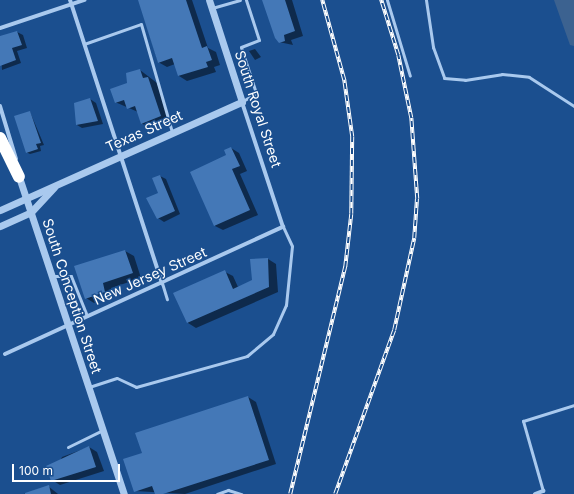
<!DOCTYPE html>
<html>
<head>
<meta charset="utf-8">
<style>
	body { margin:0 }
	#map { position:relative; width:574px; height:494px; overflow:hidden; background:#1b4f8f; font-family:Inter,sans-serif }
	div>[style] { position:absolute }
	.water>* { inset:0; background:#3c6290 }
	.shadow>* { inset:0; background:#0007 }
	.building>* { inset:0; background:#4478b7 }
	.service>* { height:3px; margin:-1.5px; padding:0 1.5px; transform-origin:1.5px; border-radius:1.5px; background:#a9c9ee }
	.minor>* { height:4px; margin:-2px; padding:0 2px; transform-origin:2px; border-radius:2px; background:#a9c9ee }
	.tertiary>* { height:7px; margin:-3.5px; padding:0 3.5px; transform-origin:3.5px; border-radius:3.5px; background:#a9c9ee }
	.motorway>* { height:12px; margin:-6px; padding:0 6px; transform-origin:6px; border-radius:6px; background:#fff }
	.rail>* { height:3.5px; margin-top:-1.75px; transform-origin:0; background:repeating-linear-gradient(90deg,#1b4f8f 0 6px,#fff 0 12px); box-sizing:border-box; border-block:1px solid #fff }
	span { translate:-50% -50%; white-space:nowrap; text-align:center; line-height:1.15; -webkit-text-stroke:3px #1b4f8f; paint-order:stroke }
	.street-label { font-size:14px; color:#fff }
	.scale { position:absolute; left:12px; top:464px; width:108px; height:18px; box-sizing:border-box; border:2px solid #fff; border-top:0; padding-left:5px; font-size:12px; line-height:14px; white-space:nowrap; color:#fff; -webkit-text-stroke:3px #1b4f8f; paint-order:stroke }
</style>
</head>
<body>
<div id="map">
	<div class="water">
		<div style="clip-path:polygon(554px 0,574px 0,574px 46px,570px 45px)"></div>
	</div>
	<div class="shadow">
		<div style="clip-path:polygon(139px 0,192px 0,208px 48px,216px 52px,220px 65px,214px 67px,216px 72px,187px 81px,179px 76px,175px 64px,167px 67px,158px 62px)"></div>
		<div style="clip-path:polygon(264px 0,292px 0,303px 36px,291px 40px,293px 45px,279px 42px)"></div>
		<div style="clip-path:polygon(17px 32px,23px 35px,27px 48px,17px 51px,21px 63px,2px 70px,0 39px)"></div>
		<div style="clip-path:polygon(255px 49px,261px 57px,255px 60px,249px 51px)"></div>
		<div style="clip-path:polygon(140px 70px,157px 83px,169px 121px,150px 128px,141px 123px,138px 112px,115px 102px)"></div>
		<div style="clip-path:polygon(90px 99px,96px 103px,103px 124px,82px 128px,77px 125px)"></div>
		<div style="clip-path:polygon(30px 112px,44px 145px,40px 146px,41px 151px,30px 154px,26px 152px)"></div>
		<div style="clip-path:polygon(231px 148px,239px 153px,247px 171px,240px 174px,258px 215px,223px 230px,215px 226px)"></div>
		<div style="clip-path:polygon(160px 176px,166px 179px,180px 214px,164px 222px,158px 218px,159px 194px,153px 179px)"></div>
		<div style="clip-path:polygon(125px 251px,134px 256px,141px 278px,111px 288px,113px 297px,94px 303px,86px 298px)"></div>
		<div style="clip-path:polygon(268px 259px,276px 264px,278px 292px,196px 328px,188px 323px,175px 294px,225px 272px,233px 276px,238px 287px,253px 281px)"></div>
		<div style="clip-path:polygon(248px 397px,256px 402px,276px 464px,185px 494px,135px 491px,143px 454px)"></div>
		<div style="clip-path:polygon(89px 447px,97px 452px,104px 471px,60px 485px,52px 480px,62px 457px)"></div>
		<div style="clip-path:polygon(48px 486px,58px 494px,24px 494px)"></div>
	</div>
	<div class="building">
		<div style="clip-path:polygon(138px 0,186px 0,202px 48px,207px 46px,212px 60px,206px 62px,208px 67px,178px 76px,172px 58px,158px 63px)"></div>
		<div style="clip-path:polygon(262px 0,285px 0,295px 31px,284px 35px,285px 41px,279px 43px,275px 38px)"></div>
		<div style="clip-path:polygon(17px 31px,22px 45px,12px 48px,16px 60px,0 66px,0 36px)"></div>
		<div style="clip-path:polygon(140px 69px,143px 78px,148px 77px,161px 116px,141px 124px,135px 106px,127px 109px,124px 100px,115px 103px,110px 89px,127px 83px,126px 73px)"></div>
		<div style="clip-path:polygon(90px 98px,98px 121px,76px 125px,74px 103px)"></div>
		<div style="clip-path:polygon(30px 111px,41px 143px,36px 144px,38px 149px,26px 153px,14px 116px)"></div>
		<div style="clip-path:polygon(231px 147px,240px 166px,232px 169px,250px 210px,214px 226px,190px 172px,226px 155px,224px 150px)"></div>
		<div style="clip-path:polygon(160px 175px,175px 211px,157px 219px,146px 198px,158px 193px,152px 178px)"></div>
		<div style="clip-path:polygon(125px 250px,133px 273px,103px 283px,105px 292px,85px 299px,74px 266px)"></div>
		<div style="clip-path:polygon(268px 258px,269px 287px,187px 323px,173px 293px,225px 270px,233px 289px,252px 280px,250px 259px)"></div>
		<div style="clip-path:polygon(248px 396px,269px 460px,163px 494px,155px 494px,152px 486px,134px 492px,123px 459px,142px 453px,135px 433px)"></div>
		<div style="clip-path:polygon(89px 446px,96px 467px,51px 481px,46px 466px)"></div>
		<div style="clip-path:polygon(49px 485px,51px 494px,25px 494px,25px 493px)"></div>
	</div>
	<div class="service">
		<div style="left:387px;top:0;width:79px;rotate:73.2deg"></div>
		<div style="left:426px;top:0;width:48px;rotate:81.5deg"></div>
		<div style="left:433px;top:47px;width:33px;rotate:70deg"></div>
		<div style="left:444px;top:78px;width:21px;rotate:5deg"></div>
		<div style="left:465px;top:80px;width:37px;rotate:-9deg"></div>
		<div style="left:502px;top:74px;width:27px;rotate:6deg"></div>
		<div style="left:529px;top:77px;width:54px;rotate:32.8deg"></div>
		<div style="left:212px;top:8px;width:29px;rotate:-16deg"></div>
		<div style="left:84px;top:44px;width:60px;rotate:-19.3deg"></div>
		<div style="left:141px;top:24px;width:112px;rotate:74deg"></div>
		<div style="left:243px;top:101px;width:15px;rotate:-32deg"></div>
		<div style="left:256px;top:93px;width:48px;rotate:-108.1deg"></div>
		<div style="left:241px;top:47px;width:19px;rotate:-21deg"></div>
		<div style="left:259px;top:40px;width:42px;rotate:-108deg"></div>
		<div style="left:53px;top:276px;width:18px"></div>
		<div style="left:71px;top:276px;width:43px;rotate:68.2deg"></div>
		<div style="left:162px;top:283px;width:17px;rotate:73deg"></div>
		<div style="left:89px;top:387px;width:29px;rotate:-18deg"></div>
		<div style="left:117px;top:378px;width:21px;rotate:25deg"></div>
		<div style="left:136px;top:387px;width:115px;rotate:-15.6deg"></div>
		<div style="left:247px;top:356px;width:34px;rotate:-40deg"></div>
		<div style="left:273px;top:334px;width:32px;rotate:-66deg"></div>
		<div style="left:286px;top:305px;width:59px;rotate:-84.2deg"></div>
		<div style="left:292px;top:246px;width:21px;rotate:-115deg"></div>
		<div style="left:68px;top:447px;width:39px;rotate:-26deg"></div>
		<div style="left:543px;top:491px;width:73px;rotate:-105.9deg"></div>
		<div style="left:523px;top:421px;width:53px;rotate:-17.4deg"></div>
		<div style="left:217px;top:494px;width:12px;rotate:-20deg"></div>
		<div style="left:228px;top:490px;width:14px;rotate:17deg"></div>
	</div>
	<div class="minor">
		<div style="left:70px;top:0;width:298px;rotate:72deg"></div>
		<div style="left:0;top:28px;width:89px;rotate:-18.4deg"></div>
		<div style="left:0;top:106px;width:55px;rotate:73.2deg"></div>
		<div style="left:5px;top:354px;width:306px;rotate:-24.6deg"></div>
		<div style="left:283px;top:227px;width:132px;rotate:-108.2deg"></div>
		<div style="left:535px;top:494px;width:9px;rotate:-21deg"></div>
	</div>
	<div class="tertiary">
		<div style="left:19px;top:177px;width:334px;rotate:71.7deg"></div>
		<div style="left:0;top:210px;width:265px;rotate:-24.1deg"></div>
		<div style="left:242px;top:102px;width:107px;rotate:-107.9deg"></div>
		<div style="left:0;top:226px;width:34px;rotate:-24deg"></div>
		<div style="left:31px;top:212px;width:34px;rotate:-47deg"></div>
	</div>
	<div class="motorway">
		<div style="left:0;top:138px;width:43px;rotate:64deg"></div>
	</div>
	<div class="rail">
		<div style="left:290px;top:494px;width:234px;rotate:-76.4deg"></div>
		<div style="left:345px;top:267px;width:53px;rotate:-83.5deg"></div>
		<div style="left:351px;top:214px;width:77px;rotate:-89.3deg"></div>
		<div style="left:352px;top:137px;width:58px;rotate:-98deg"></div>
		<div style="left:344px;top:80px;width:83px;rotate:-105.4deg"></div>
		<div style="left:335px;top:494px;width:174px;rotate:-70.2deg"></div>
		<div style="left:394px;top:330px;width:94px;rotate:-77.7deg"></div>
		<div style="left:414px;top:238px;width:39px;rotate:-86deg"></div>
		<div style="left:417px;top:199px;width:81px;rotate:-94.2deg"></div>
		<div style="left:411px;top:118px;width:64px;rotate:-101.7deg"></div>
		<div style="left:398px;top:55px;width:58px;rotate:-107.2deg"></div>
	</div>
	<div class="street-label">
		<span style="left:258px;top:109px;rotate:72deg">South Royal Street</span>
		<span style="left:144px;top:131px;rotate:-24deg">Texas Street</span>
		<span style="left:150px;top:276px;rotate:-24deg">New Jersey Street</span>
		<span style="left:72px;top:296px;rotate:72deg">South Conception Street</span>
	</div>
	<div class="scale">100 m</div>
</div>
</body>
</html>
